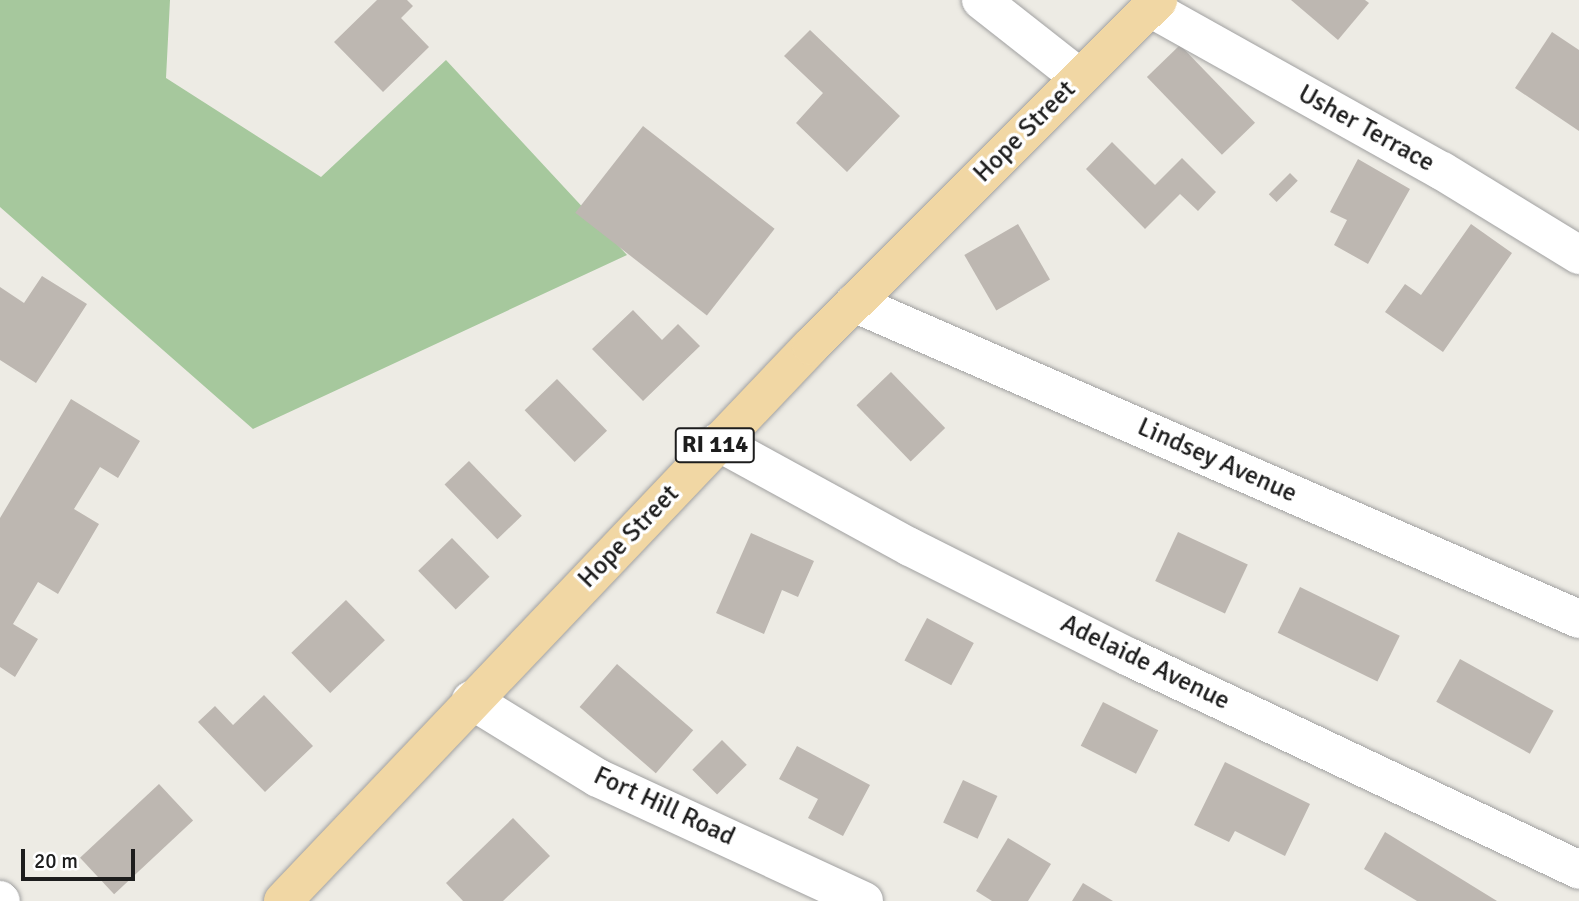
<!DOCTYPE html>
<html>
<head>
<meta charset="utf-8">
<style>
	body { margin:0 }
	#map { position:relative; width:1579px; height:901px; overflow:hidden; background:#edebe4; font-family:Signika,sans-serif }
	div>[style] { position:absolute }
	.forest>* { inset:0; background:#a6c89d }
	.building>* { inset:0; background:#bdb7b1; transform-origin:0 0 }
	.roads { filter:drop-shadow(0 0 2px #a1a1a1) drop-shadow(0 0 2px #a1a1a1) }
	.minor>* { height:38px; margin:-19px; padding:0 19px; transform-origin:19px; border-radius:19px; background:#fff }
	.major>* { height:38px; margin:-19px; padding:0 19px; transform-origin:19px; border-radius:19px; background:#f1d7a4 }
	span { translate:-50% -50%; white-space:nowrap; text-align:center; line-height:1.15; -webkit-text-stroke:7px #fff; paint-order:stroke }
	.shield-label span { padding:2px 5px; background:#fff; border:2px solid; border-radius:5px; -webkit-text-stroke-width:0 }
	.shield-label { font-size:24px; color:#1d1d1d; font-weight:700 }
	.street-label { font-size:26px; color:#1d1d1d }
	.scale { position:absolute; left:21px; top:849px; width:114px; height:32px; box-sizing:border-box; border:4px solid #1d1d1d; border-top:0; padding-left:9px; font-size:21px; line-height:24px; white-space:nowrap; color:#1d1d1d; -webkit-text-stroke:5px #fff; paint-order:stroke }
</style>
</head>
<body>
<div id="map">
	<div class="forest">
		<div style="clip-path:polygon(0 0,170px 0,166px 78px,321px 177px,446px 60px,627px 255px,253px 429px,0 207px)"></div>
	</div>
	<div class="building">
		<div style="clip-path:polygon(377px 0,407px 0,413px 6px,401px 18px,429px 47px,383px 92px,334px 42px)"></div>
		<div style="clip-path:polygon(1291px 0,1365px 0,1369px 3px,1338px 40px)"></div>
		<div style="clip-path:polygon(810px 30px,900px 116px,847px 172px,796px 123px,823px 93px,784px 56px)"></div>
		<div style="clip-path:polygon(1552px 32px,1579px 50px,1579px 131px,1515px 88px)"></div>
		<div style="left:1180px;top:45px;width:108px;height:46px;rotate:46deg"></div>
		<div style="left:643px;top:126px;width:167px;height:110px;rotate:38deg"></div>
		<div style="clip-path:polygon(1112px 142px,1155px 185px,1182px 158px,1216px 192px,1198px 211px,1180px 194px,1145px 229px,1086px 169px)"></div>
		<div style="clip-path:polygon(1358px 159px,1410px 189px,1368px 264px,1334px 245px,1347px 220px,1330px 212px)"></div>
		<div style="left:1290px;top:173px;width:11px;height:30px;rotate:45deg"></div>
		<div style="left:1018px;top:224px;width:64px;height:62px;rotate:60deg"></div>
		<div style="clip-path:polygon(1471px 224px,1512px 253px,1443px 352px,1385px 312px,1405px 284px,1421px 295px)"></div>
		<div style="clip-path:polygon(42px 276px,87px 304px,36px 383px,0 360px,0 287px,24px 303px)"></div>
		<div style="clip-path:polygon(633px 310px,662px 340px,678px 324px,700px 346px,643px 401px,592px 349px)"></div>
		<div style="left:891px;top:372px;width:78px;height:48px;rotate:46deg"></div>
		<div style="left:557px;top:379px;width:72px;height:45px;rotate:46deg"></div>
		<div style="clip-path:polygon(71px 399px,140px 441px,118px 478px,100px 467px,74px 509px,99px 524px,58px 594px,38px 582px,13px 624px,38px 639px,15px 677px,0 667px,0 518px)"></div>
		<div style="left:469px;top:461px;width:76px;height:34px;rotate:46deg"></div>
		<div style="left:1178px;top:532px;width:77px;height:54px;rotate:25deg"></div>
		<div style="clip-path:polygon(751px 533px,814px 561px,798px 597px,782px 590px,764px 634px,716px 613px)"></div>
		<div style="left:452px;top:538px;width:54px;height:47px;rotate:46deg"></div>
		<div style="left:1300px;top:587px;width:111px;height:51px;rotate:26deg"></div>
		<div style="left:346px;top:600px;width:56px;height:76px;rotate:46deg"></div>
		<div style="left:927px;top:618px;width:53px;height:48px;rotate:28deg"></div>
		<div style="left:1460px;top:659px;width:107px;height:49px;rotate:29deg"></div>
		<div style="left:617px;top:664px;width:101px;height:57px;rotate:41deg"></div>
		<div style="clip-path:polygon(264px 695px,313px 746px,265px 792px,198px 722px,215px 706px,233px 725px)"></div>
		<div style="left:1103px;top:702px;width:62px;height:49px;rotate:27deg"></div>
		<div style="left:722px;top:740px;width:35px;height:42px;rotate:45deg"></div>
		<div style="clip-path:polygon(797px 746px,870px 785px,843px 836px,808px 818px,818px 799px,779px 779px)"></div>
		<div style="clip-path:polygon(1225px 762px,1310px 804px,1285px 856px,1235px 831px,1229px 842px,1194px 825px)"></div>
		<div style="left:963px;top:780px;width:38px;height:47px;rotate:25deg"></div>
		<div style="left:159px;top:784px;width:50px;height:108px;rotate:47deg"></div>
		<div style="clip-path:polygon(513px 818px,550px 856px,503px 901px,463px 901px,446px 883px)"></div>
		<div style="clip-path:polygon(1385px 832px,1497px 901px,1417px 901px,1364px 869px)"></div>
		<div style="clip-path:polygon(1008px 838px,1051px 864px,1028px 901px,992px 901px,976px 891px)"></div>
		<div style="clip-path:polygon(1083px 883px,1113px 901px,1072px 901px)"></div>
	</div>
	<div class="roads">
		<div class="minor">
			<div style="left:981px;top:0;width:125px;rotate:38.2deg"></div>
			<div style="left:1150px;top:8px;width:334px;rotate:29.2deg"></div>
			<div style="left:1442px;top:171px;width:161px;rotate:31.5deg"></div>
			<div style="left:854px;top:303px;width:791px;rotate:23.55deg"></div>
			<div style="left:718px;top:442px;width:219px;rotate:28.7deg"></div>
			<div style="left:910px;top:547px;width:245px;rotate:26.7deg"></div>
			<div style="left:1129px;top:657px;width:498px;rotate:25.3deg"></div>
			<div style="left:471px;top:700px;width:149px;rotate:31.6deg"></div>
			<div style="left:598px;top:778px;width:293px;rotate:24.8deg"></div>
			<div style="left:0;top:900px;width:1px;rotate:45deg"></div>
		</div>
		<div class="major">
			<div style="left:283px;top:901px;width:766px;rotate:-46.43deg"></div>
			<div style="left:811px;top:346px;width:490px;rotate:-44.9deg"></div>
		</div>
	</div>
	<div class="shield-label">
		<span style="left:715px;top:445px">RI 114</span>
	</div>
	<div class="street-label">
		<span style="left:1366px;top:129px;rotate:29deg">Usher Terrace</span>
		<span style="left:1025px;top:132px;rotate:-45deg">Hope Street</span>
		<span style="left:1217px;top:461px;rotate:24deg">Lindsey Avenue</span>
		<span style="left:629px;top:537px;rotate:-46deg">Hope Street</span>
		<span style="left:1145px;top:663px;rotate:26deg">Adelaide Avenue</span>
		<span style="left:664px;top:807px;rotate:25deg">Fort Hill Road</span>
	</div>
	<div class="scale">20 m</div>
</div>
</body>
</html>
